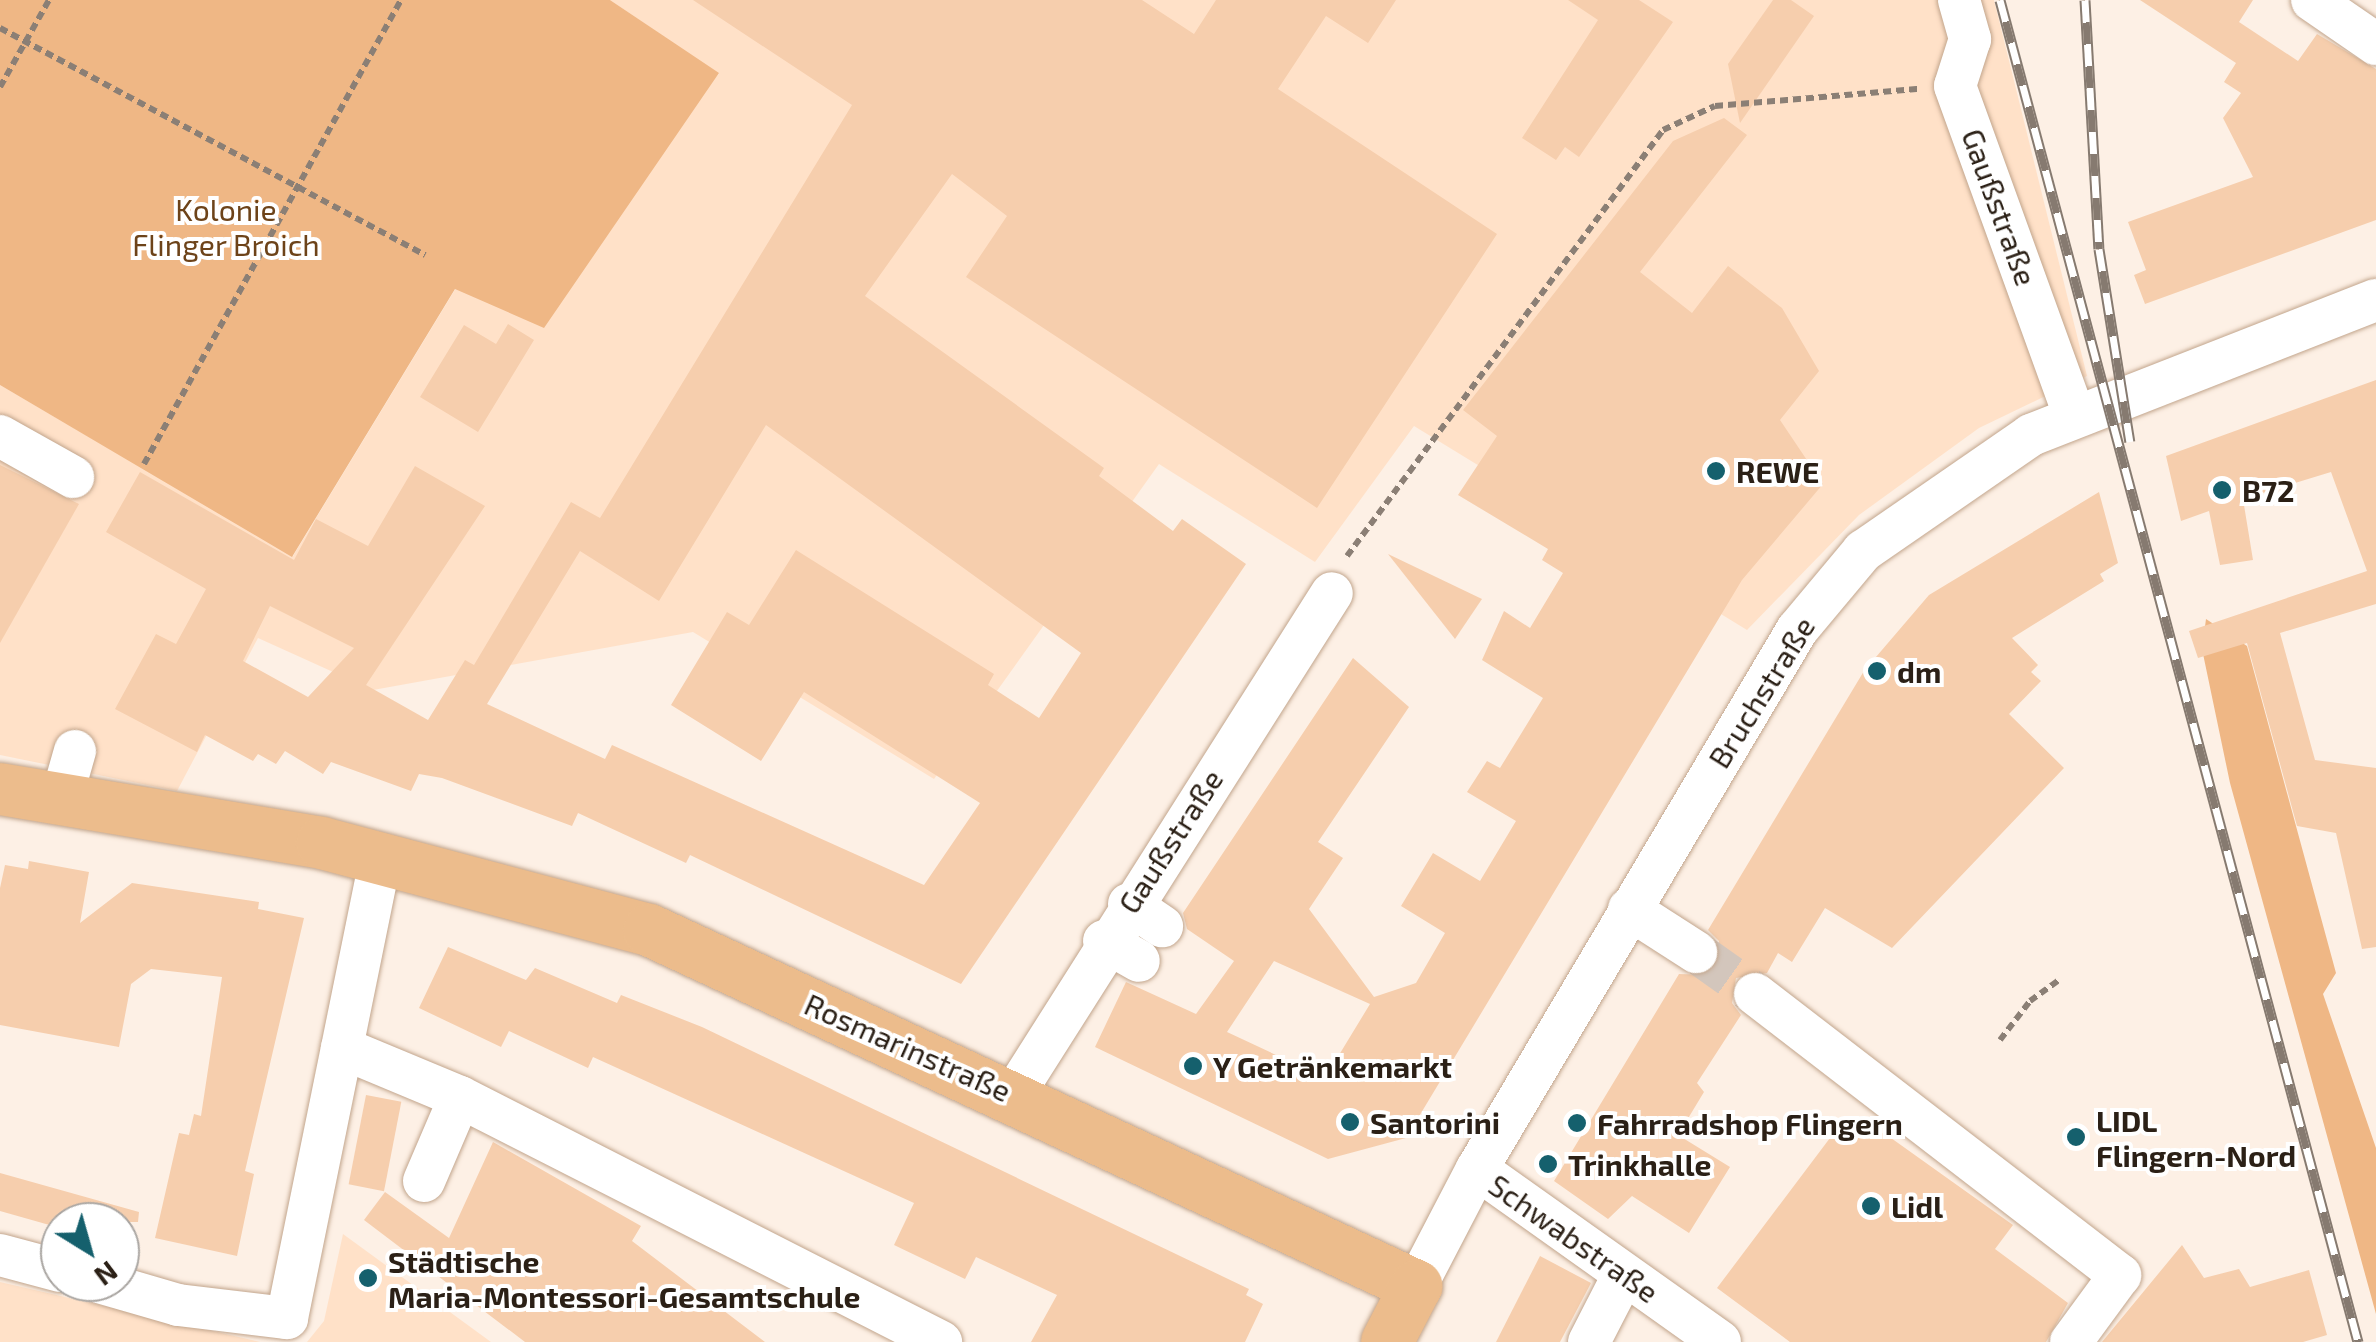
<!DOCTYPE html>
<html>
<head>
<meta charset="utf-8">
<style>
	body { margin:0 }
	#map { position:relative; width:2376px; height:1342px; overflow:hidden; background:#fdf0e5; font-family:"Exo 2",sans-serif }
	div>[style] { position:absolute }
	.built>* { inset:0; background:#ffe1c8 }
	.green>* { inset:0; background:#efb785 }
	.building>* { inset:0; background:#f6cead; transform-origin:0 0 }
	.minor-tunnel>* { height:42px; margin-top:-21px; transform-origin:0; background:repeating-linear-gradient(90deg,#d3c6bc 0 42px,transparent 0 63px) }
	.path>* { height:6px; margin-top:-3px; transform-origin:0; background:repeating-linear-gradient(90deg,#8b7f75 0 8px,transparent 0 13px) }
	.roads { filter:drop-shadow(0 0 2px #c2a58c) drop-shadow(0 0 2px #c2a58c) }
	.minor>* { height:42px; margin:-21px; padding:0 21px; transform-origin:21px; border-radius:21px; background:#fff }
	.major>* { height:52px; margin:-26px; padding:0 26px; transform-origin:26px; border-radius:26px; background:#ecbc8c }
	.rail>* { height:11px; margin-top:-5.5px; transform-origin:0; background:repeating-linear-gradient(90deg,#fff 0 22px,#867a70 0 44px); box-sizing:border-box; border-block:2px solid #867a70 }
	.dots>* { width:28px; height:28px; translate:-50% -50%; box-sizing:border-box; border:5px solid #fff; border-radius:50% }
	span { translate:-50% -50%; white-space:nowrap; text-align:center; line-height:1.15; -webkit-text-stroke:8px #fff; paint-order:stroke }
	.street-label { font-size:30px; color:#2b2016 }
	.park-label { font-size:30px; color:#6d4319 }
	.poi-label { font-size:30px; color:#2b2016; font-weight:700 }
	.left { translate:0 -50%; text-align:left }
	.north { position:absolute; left:40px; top:1202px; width:100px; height:100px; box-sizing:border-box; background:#fff; border:2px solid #aaa6a2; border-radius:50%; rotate:143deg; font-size:28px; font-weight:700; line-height:40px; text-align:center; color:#2b2016 }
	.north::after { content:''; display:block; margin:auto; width:35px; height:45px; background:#15606d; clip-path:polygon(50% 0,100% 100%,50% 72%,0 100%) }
</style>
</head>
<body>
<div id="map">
	<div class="built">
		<div style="clip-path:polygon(610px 0,1994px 0,2087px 376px,1979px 428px,1859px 515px,1747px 630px,1414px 426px,1315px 562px,1159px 464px,934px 779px,693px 632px,373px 690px,258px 638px,177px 791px,0 755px,0 385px,293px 556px,456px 288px,719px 74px)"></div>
		<div style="clip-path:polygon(343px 1234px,491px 1342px,307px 1342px,324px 1321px)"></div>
		<div style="clip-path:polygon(0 1282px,260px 1342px,0 1342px)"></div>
	</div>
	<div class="green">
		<div style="clip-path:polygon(0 0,610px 0,719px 73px,544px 328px,455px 289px,292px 557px,0 385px)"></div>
		<div style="clip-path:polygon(2206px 619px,2247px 646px,2336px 973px,2323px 994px,2376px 1148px,2376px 1314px,2230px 783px,2202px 649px)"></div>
	</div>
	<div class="building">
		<div style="clip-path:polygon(evenodd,693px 0,1142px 0,1194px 34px,1216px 0,1396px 0,1368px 43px,1326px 16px,1278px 89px,1497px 234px,1317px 508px,966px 277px,1007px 216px,952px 174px,865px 296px,1104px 468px,1099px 476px,1173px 531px,1182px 519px,1246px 564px,961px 984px,690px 855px,686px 863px,578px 813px,572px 826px,442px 778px,419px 774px,411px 791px,331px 762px,323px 774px,285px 751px,276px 764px,258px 754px,253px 761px,205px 735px,197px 752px,115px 709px,156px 634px,176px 644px,206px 589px,106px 532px,140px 472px,294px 560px,316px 519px,368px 546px,415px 466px,485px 506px,366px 685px,428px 720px,465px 660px,474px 665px,571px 502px,600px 518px,852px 105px,693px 0,766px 425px,1081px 653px,1039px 718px,988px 685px,994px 674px,796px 550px,749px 625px,727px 612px,671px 705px,761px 761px,804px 692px,980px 803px,924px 885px,612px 745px,605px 759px,487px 704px,580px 551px,659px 601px,766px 425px,693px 0,270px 606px,354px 648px,308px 697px,243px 661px,270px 606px)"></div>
		<div style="clip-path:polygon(1568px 0,1639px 0,1673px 22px,1579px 157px,1565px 147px,1556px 160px,1522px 138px,1598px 20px)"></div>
		<div style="clip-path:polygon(1773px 0,1791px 0,1814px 16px,1740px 123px,1728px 64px)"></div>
		<div style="clip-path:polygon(2140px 0,2253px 0,2239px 22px,2298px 61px,2317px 34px,2376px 69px,2376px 220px,2145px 304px,2134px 275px,2146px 270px,2128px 222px,2253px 177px,2223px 118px,2241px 93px,2224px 82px,2236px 63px)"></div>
		<div style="clip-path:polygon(evenodd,1724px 118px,1747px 135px,1640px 272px,1692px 313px,1728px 266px,1782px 308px,1819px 371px,1780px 420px,1823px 484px,1742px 580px,1406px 1138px,1328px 1159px,1095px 1047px,1126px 982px,1196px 1014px,1234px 961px,1187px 929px,1183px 913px,1353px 658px,1409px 707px,1318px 842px,1343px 858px,1309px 909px,1374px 997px,1416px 983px,1445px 933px,1401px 906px,1433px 853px,1480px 881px,1516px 821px,1467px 792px,1487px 761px,1500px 768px,1543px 698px,1482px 660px,1504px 611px,1530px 628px,1563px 573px,1542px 560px,1548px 549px,1458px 495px,1497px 436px,1463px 410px,1673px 141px,1724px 118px,1274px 961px,1370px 1004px,1325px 1078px,1227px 1032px,1274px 961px)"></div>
		<div style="clip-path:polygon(508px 324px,534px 340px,478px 432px,420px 397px,464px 325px,496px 344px)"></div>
		<div style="clip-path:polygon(2376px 380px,2376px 604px,2280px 633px,2315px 760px,2376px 768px,2376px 947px,2362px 949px,2336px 833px,2297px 826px,2247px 643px,2198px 658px,2189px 631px,2367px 571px,2331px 472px,2243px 499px,2253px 560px,2220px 565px,2209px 511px,2181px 521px,2166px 456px)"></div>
		<div style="clip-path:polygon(0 465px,79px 504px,0 643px)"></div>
		<div style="clip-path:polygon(2099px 492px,2118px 563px,2100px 574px,2104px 581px,2012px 638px,2038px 665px,2031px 672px,2041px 681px,2009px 714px,2064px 768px,1892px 948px,1825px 908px,1792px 962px,1778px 953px,1767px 973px,1736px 978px,1732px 1003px,1741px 1015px,1697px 1083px,1704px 1092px,1678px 1135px,1730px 1167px,1689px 1233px,1632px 1196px,1608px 1219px,1554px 1181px,1679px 974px,1707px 975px,1717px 965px,1719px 941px,1708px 930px,1864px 671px,1929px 595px)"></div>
		<div style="clip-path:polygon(1388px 554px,1482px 599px,1455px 639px)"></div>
		<div style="clip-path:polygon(29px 861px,89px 872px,80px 923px,132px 883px,259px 902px,258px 909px,304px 918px,245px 1171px,254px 1174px,237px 1256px,155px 1238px,179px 1133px,189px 1135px,194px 1114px,201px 1116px,222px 977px,151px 969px,131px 984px,119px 1047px,0 1025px,0 888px,5px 865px,28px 869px)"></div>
		<div style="clip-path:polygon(448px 947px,526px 980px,535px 968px,617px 1003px,621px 995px,702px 1027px,1249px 1289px,1246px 1295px,1263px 1304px,1245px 1342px,1031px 1342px,1057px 1295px,976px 1257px,965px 1279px,894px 1245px,914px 1203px,593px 1057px,588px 1068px,509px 1031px,501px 1047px,419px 1008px)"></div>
		<div style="left:366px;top:1095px;width:36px;height:91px;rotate:11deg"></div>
		<div style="clip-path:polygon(1839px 1126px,1854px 1137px,1884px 1133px,2013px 1225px,1995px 1249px,2068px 1303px,2046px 1342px,1790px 1342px,1717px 1288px)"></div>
		<div style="clip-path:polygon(493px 1142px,641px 1226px,632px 1241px,765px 1342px,525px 1342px,364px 1220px,385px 1192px,449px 1238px)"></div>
		<div style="clip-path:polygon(0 1173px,139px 1212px,138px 1222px,60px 1222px,60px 1228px,0 1211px)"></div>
		<div style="clip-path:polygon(2182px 1245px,2204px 1278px,2239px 1269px,2250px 1287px,2309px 1270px,2327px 1335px,2303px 1342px,2102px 1342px)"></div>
		<div style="clip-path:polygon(1540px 1256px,1591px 1283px,1560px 1342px,1496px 1342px)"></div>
	</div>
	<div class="minor-tunnel">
		<div style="left:1696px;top:952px;width:72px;rotate:35.4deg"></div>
	</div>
	<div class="path">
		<div style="left:0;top:28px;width:482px;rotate:28.1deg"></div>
		<div style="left:0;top:87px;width:100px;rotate:-60.6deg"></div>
		<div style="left:144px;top:464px;width:530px;rotate:-61.02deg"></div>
		<div style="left:1347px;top:556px;width:530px;rotate:-53.43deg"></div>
		<div style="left:1663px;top:130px;width:57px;rotate:-24.8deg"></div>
		<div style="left:1715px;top:106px;width:205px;rotate:-4.8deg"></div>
		<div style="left:2000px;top:1040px;width:49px;rotate:-52.4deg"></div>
		<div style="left:2030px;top:1001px;width:36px;rotate:-36deg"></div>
	</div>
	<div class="roads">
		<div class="minor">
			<div style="left:1959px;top:0;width:41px;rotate:74.2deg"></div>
			<div style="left:1970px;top:39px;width:49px;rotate:107.7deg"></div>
			<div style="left:1955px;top:86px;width:349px;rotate:70.1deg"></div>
			<div style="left:2312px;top:0;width:78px;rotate:34.5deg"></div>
			<div style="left:0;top:436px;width:84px;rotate:29.3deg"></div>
			<div style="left:61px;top:800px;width:51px;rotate:-74.1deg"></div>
			<div style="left:1129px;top:904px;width:40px;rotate:34deg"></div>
			<div style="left:1629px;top:909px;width:80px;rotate:32.7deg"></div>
			<div style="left:1104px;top:941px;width:40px;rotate:29.7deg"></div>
			<div style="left:1755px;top:994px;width:461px;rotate:37.6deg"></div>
			<div style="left:2120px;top:1275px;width:83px;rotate:126.2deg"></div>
			<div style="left:342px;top:1048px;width:128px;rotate:22.6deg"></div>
			<div style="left:460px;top:1097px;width:540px;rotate:26.99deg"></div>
			<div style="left:1014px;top:1094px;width:593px;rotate:-57.6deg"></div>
			<div style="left:1477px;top:1169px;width:298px;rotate:35.4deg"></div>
			<div style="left:424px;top:1181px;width:91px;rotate:-66.8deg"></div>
			<div style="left:0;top:1255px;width:62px;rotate:14.9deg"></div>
			<div style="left:99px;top:1282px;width:82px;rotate:16.2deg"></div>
			<div style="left:178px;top:1305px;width:110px;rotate:6.8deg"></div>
			<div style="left:1416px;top:1286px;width:132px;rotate:-62.5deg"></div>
			<div style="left:1477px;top:1169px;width:627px;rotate:-59.3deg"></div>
			<div style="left:1797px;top:630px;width:103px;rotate:-50.1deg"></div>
			<div style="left:1863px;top:551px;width:204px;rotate:-34.6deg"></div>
			<div style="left:2031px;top:435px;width:370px;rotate:-21.4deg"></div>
			<div style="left:287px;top:1318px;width:470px;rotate:-78.5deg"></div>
			<div style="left:1589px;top:1342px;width:76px;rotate:-62.8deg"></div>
		</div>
		<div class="major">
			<div style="left:0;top:789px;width:326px;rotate:9.5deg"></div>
			<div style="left:322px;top:843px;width:338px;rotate:14.9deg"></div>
			<div style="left:649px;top:930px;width:846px;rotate:24.9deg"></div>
			<div style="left:1416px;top:1286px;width:63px;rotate:117.4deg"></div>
		</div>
	</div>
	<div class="rail">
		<div style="left:2000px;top:0;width:1389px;rotate:75.06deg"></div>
		<div style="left:2085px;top:0;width:249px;rotate:86.8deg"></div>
		<div style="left:2099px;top:249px;width:195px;rotate:80.9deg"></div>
	</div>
	<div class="dots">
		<div style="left:1716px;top:471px;background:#15606d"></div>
		<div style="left:2222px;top:490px;background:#15606d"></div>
		<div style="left:1877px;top:671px;background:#15606d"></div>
		<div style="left:1193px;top:1066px;background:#15606d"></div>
		<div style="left:1350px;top:1122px;background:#15606d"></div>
		<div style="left:1577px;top:1123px;background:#15606d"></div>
		<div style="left:2076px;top:1137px;background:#15606d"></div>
		<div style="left:1548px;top:1164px;background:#15606d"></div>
		<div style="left:1871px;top:1206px;background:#15606d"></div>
		<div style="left:368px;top:1278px;background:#15606d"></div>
	</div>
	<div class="street-label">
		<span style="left:2000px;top:207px;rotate:70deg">Gaußstraße</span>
		<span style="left:1761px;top:692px;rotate:-58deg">Bruchstraße</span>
		<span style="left:1170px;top:841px;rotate:-57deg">Gaußstraße</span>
		<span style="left:908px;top:1047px;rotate:24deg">Rosmarinstraße</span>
		<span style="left:1574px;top:1238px;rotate:35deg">Schwabstraße</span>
	</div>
	<div class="park-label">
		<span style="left:226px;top:226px">Kolonie<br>Flinger Broich</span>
	</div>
	<div class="poi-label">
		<span class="left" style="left:1736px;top:471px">REWE</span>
		<span class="left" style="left:2242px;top:490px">B72</span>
		<span class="left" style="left:1897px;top:671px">dm</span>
		<span class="left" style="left:1213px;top:1066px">Y Getränkemarkt</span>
		<span class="left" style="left:2096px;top:1137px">LIDL<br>Flingern-Nord</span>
		<span class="left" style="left:1370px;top:1122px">Santorini</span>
		<span class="left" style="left:1597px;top:1123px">Fahrradshop Flingern</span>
		<span class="left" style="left:1568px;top:1164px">Trinkhalle</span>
		<span class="left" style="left:1891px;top:1206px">Lidl</span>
		<span class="left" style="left:388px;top:1278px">Städtische<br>Maria-Montessori-Gesamtschule</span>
	</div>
	<div class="north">N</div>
</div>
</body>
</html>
